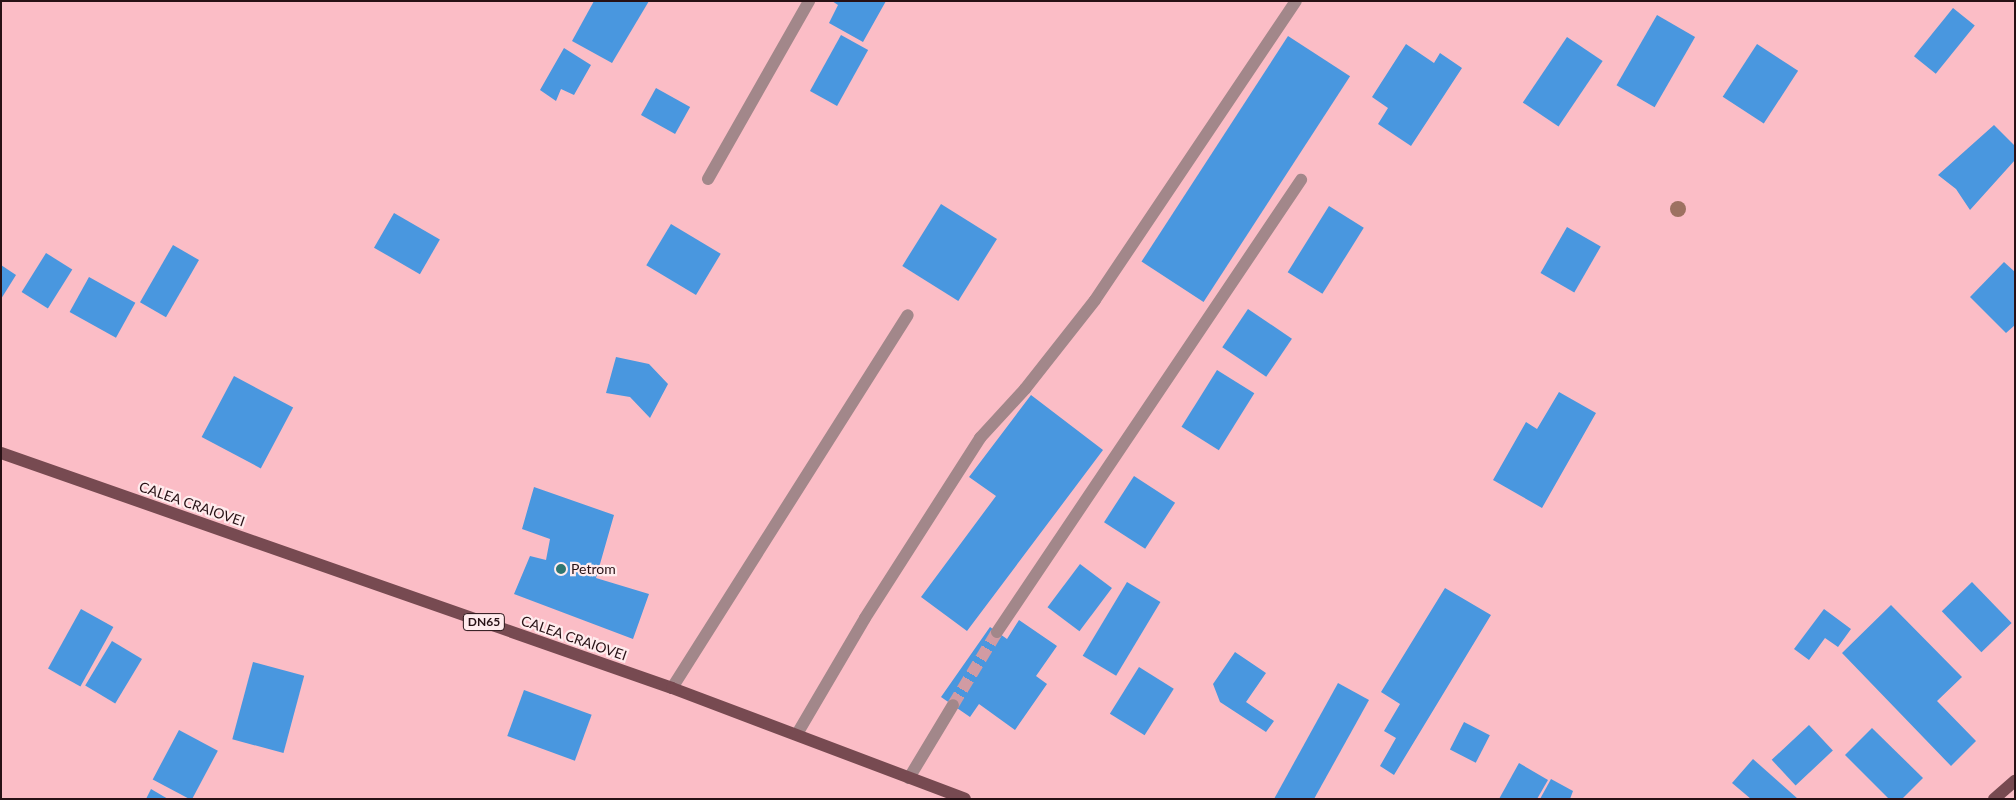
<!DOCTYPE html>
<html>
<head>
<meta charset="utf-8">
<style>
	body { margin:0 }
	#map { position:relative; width:2016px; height:800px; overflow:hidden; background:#fbbdc6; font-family:Lato,sans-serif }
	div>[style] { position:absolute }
	.building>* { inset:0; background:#4997df; transform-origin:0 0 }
	.minor-tunnel>* { height:12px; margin-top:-6px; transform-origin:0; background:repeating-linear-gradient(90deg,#d19ba3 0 12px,transparent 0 18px) }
	.minor>* { height:12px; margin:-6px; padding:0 6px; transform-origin:6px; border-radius:6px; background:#a2878a }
	.major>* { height:12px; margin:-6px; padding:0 6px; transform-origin:6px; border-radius:6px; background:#774a51 }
	.trees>* { width:16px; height:16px; margin:-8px; border-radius:50%; background:#9d7161 }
	.dots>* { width:14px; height:14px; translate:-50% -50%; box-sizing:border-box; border:2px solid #ffebed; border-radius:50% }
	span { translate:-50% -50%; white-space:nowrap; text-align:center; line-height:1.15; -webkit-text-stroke:4.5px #ffebed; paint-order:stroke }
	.shield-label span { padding:1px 4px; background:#ffebed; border:1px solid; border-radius:4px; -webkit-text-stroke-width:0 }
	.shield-label { font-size:12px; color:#271115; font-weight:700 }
	.street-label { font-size:14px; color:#271115 }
	.poi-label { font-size:14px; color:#271115 }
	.left { translate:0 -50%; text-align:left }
	.frame { position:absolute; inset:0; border:2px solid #271115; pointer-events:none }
</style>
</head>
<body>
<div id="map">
	<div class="building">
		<div style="clip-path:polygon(594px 1px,649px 1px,612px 63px,572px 41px)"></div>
		<div style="clip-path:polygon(832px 1px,886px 1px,863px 42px,829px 23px,838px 5px)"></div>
		<div style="left:1953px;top:8px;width:28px;height:62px;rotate:39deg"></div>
		<div style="left:1657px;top:15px;width:44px;height:81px;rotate:30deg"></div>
		<div style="left:841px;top:35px;width:31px;height:64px;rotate:29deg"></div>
		<div style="left:1288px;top:36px;width:74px;height:269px;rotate:33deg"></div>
		<div style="left:1567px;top:37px;width:43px;height:79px;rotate:34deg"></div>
		<div style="clip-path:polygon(1406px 44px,1434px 63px,1440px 53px,1462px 68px,1411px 146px,1378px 124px,1388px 108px,1372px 97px)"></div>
		<div style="left:1757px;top:44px;width:49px;height:63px;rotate:33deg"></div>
		<div style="clip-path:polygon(564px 48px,591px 65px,574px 95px,561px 89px,556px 101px,540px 90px)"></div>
		<div style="left:656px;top:88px;width:39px;height:31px;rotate:29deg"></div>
		<div style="clip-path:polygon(1994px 125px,2015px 146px,2015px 160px,1970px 210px,1956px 189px,1938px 175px)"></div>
		<div style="left:941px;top:204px;width:66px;height:73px;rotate:32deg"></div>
		<div style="left:1329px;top:206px;width:41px;height:78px;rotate:32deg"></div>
		<div style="left:394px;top:213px;width:53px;height:40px;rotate:30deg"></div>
		<div style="left:671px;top:224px;width:58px;height:48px;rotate:31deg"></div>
		<div style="left:1567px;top:227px;width:39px;height:53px;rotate:30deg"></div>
		<div style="left:173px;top:245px;width:30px;height:66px;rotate:30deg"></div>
		<div style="left:46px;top:253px;width:31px;height:46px;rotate:32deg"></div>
		<div style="clip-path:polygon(2004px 262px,2015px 272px,2015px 325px,2006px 333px,1970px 297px)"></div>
		<div style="clip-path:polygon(1px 265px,16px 275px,1px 299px)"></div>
		<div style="left:89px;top:277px;width:53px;height:40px;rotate:29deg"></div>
		<div style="left:1248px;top:309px;width:53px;height:46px;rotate:34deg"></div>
		<div style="clip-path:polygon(616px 357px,649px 364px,668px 384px,650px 418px,630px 397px,606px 393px)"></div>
		<div style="left:1217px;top:370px;width:44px;height:67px;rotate:32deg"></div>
		<div style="left:234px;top:376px;width:67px;height:69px;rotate:28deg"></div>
		<div style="clip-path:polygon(1559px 392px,1596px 413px,1542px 508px,1493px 480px,1526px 422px,1537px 429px)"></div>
		<div style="clip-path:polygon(1031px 395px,1103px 450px,967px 631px,921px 597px,996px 496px,969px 477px)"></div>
		<div style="left:1134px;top:476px;width:49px;height:55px;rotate:33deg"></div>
		<div style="clip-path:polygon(534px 487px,614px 515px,596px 578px,649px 594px,633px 639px,514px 594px,530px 556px,546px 560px,550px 539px,522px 529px)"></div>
		<div style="left:1080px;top:564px;width:40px;height:54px;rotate:37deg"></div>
		<div style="left:1127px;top:582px;width:39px;height:86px;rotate:31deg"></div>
		<div style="left:1972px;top:582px;width:57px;height:42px;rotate:46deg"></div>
		<div style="clip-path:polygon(1445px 588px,1491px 615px,1394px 775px,1380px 766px,1396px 738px,1384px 731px,1400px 704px,1381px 692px)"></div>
		<div style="clip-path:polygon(1891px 605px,1962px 677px,1937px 701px,1976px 741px,1951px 766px,1842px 653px)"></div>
		<div style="left:81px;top:609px;width:37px;height:68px;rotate:29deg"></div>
		<div style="clip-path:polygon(1824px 609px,1851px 629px,1838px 647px,1825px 638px,1809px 660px,1794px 649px)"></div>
		<div style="clip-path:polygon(1019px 620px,1057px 646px,1036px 676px,1047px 684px,1015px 730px,979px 704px,970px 717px,941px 697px,990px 627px,1007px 639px)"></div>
		<div style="left:112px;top:641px;width:35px;height:52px;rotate:31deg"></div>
		<div style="clip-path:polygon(1235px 652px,1266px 673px,1246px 702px,1274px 721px,1266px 732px,1220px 702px,1213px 684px)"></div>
		<div style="left:253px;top:662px;width:53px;height:80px;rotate:15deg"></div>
		<div style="left:1139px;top:667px;width:41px;height:55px;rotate:32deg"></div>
		<div style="clip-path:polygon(1338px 683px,1369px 700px,1314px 799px,1274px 799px)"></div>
		<div style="left:524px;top:690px;width:72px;height:49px;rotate:20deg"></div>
		<div style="left:1464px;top:722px;width:29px;height:31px;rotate:27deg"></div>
		<div style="left:1809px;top:725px;width:35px;height:51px;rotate:47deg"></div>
		<div style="clip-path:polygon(1872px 728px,1923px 778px,1902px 799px,1889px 799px,1845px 755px)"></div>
		<div style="left:179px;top:730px;width:44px;height:56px;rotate:28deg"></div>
		<div style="clip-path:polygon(1753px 759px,1798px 799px,1751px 799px,1732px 783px)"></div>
		<div style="clip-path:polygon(1519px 763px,1548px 780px,1537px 799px,1499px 799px)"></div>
		<div style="clip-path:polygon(1551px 779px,1573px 791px,1570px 799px,1540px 799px)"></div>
		<div style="clip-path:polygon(151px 789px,168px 799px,146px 799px)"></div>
	</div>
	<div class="minor-tunnel">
		<div style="left:953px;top:705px;width:85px;rotate:-58.9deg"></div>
	</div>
	<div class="minor">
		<div style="left:708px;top:179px;width:205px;rotate:-60.4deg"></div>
		<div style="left:997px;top:632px;width:545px;rotate:-56.08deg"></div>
		<div style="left:672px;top:688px;width:441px;rotate:-57.7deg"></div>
		<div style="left:797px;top:734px;width:134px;rotate:-59.6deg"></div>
		<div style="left:865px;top:618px;width:214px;rotate:-57.4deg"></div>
		<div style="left:980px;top:438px;width:67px;rotate:-47.4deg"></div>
		<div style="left:1025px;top:389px;width:113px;rotate:-51.8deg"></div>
		<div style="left:1095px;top:300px;width:360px;rotate:-56.1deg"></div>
		<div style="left:909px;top:778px;width:85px;rotate:-58.9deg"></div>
	</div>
	<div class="major">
		<div style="left:1px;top:453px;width:711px;rotate:19.3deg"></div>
		<div style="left:672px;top:688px;width:313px;rotate:20.7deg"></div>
		<div style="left:1994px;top:799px;width:28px;rotate:-41deg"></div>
	</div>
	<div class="trees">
		<div style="left:1678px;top:209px"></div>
	</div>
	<div class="dots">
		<div style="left:561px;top:569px;background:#2f7772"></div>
	</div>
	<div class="shield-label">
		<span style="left:484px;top:622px">DN65</span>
	</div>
	<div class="street-label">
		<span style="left:192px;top:504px;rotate:19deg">CALEA CRAIOVEI</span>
		<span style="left:574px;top:638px;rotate:19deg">CALEA CRAIOVEI</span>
	</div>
	<div class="poi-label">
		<span class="left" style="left:571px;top:569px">Petrom</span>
	</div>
	<div class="frame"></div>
</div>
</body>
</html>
